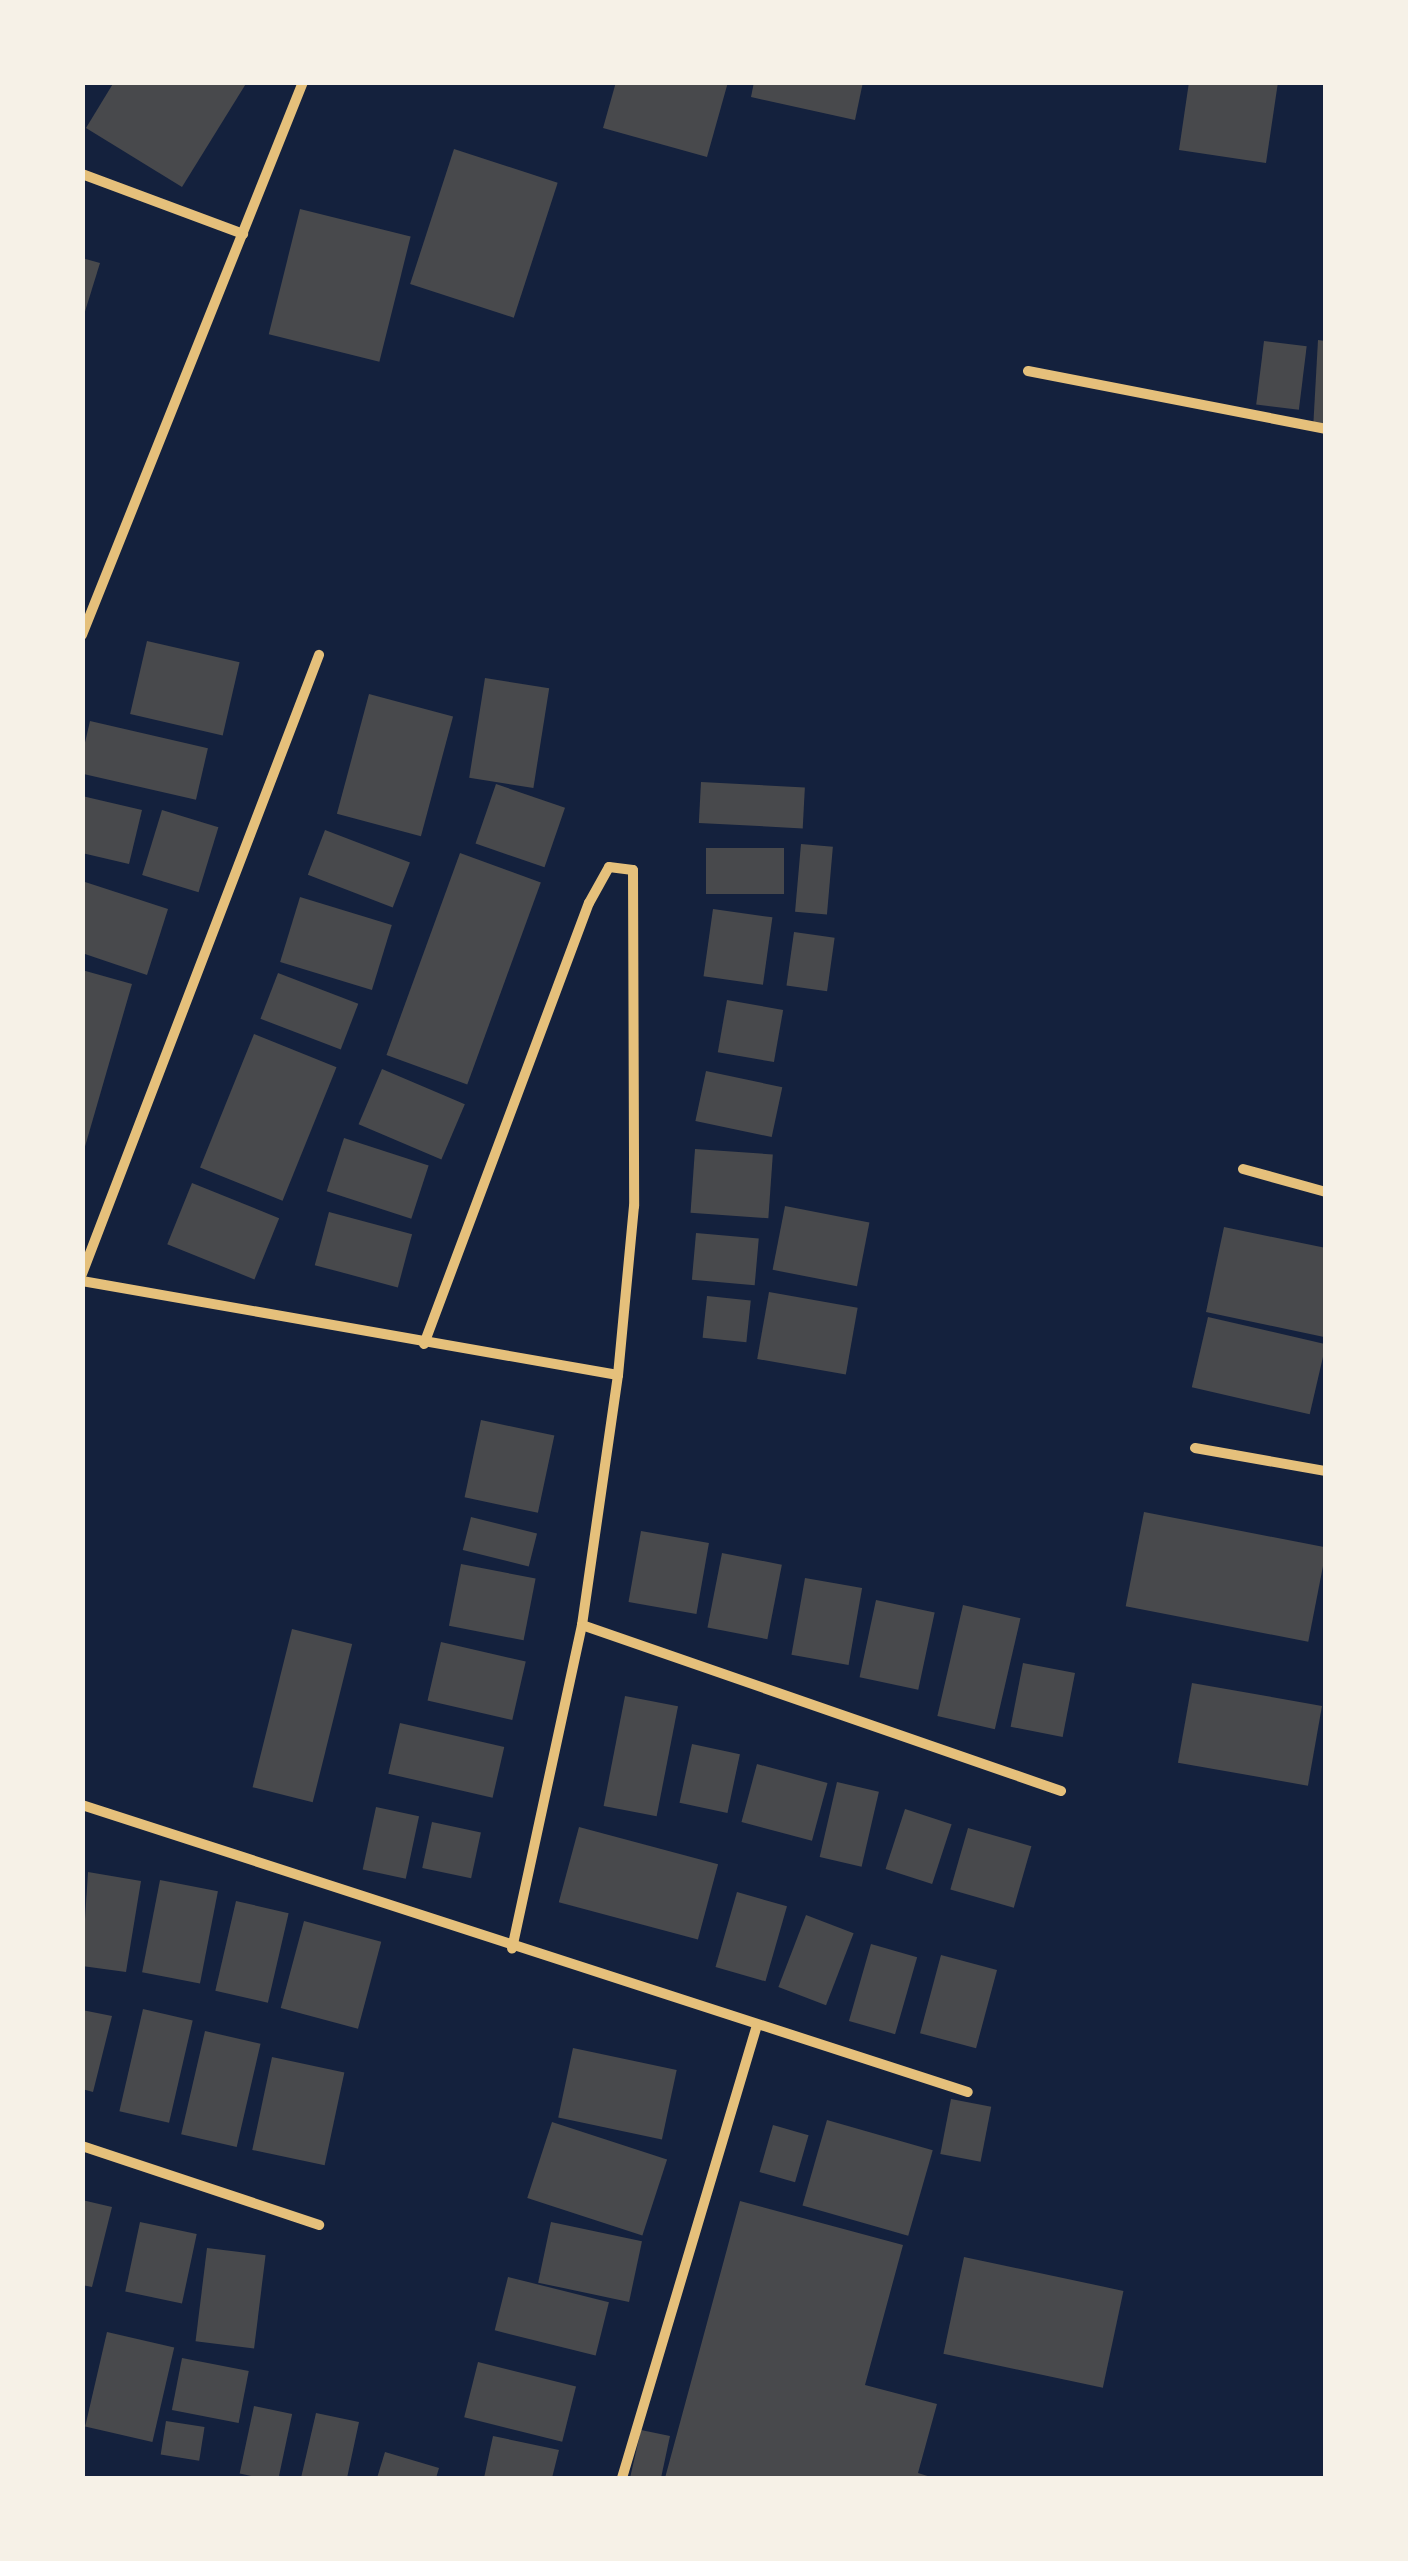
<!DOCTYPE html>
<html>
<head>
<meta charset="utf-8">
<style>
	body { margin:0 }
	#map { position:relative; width:1408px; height:2561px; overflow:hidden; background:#14213d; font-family:"Titillium Web",sans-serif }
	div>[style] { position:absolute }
	.building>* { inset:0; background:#48494c; transform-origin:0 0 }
	.minor>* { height:10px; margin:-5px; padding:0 5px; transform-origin:5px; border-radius:5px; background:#e5c07b }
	span { translate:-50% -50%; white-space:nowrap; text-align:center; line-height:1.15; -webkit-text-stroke:10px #f6f1e7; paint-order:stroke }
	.frame { position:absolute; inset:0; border:85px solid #f6f1e7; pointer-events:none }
</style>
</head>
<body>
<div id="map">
	<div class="building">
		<div style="clip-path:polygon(114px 82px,247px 82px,182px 187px,86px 128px)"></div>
		<div style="clip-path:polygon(616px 82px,728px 82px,707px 157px,603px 128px)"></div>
		<div style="clip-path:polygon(754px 82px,863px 82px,855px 120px,751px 97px)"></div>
		<div style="clip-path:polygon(1189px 82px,1278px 82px,1266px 163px,1179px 150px)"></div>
		<div style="left:454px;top:149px;width:109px;height:142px;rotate:18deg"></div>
		<div style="left:300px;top:209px;width:114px;height:129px;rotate:14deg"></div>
		<div style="clip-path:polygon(82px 258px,100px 263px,83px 318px,82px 318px)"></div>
		<div style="clip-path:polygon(1318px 340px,1326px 341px,1326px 431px,1313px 430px)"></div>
		<div style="left:1264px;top:341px;width:43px;height:64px;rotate:7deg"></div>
		<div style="left:147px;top:641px;width:95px;height:75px;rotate:13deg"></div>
		<div style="left:485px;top:678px;width:65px;height:101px;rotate:9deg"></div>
		<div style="left:369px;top:694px;width:87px;height:124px;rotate:15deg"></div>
		<div style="left:90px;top:721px;width:121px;height:53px;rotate:13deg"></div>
		<div style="left:701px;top:782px;width:104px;height:41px;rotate:3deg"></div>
		<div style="left:496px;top:784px;width:73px;height:63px;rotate:19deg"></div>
		<div style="clip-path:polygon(82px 796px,142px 810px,129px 864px,82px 853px)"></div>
		<div style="left:162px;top:810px;width:59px;height:68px;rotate:17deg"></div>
		<div style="left:325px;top:830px;width:91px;height:48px;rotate:21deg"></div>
		<div style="left:801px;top:844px;width:32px;height:68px;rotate:5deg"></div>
		<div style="left:784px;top:848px;width:46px;height:78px;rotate:90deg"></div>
		<div style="left:460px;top:853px;width:86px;height:215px;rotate:20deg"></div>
		<div style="clip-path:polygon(82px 881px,168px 909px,147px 975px,82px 953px)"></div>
		<div style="left:300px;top:897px;width:96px;height:68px;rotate:17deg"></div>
		<div style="left:713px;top:909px;width:60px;height:68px;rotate:8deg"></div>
		<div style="left:794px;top:932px;width:41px;height:54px;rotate:8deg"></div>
		<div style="clip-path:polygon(82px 970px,132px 984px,84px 1150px,82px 1150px)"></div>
		<div style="left:278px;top:973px;width:86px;height:49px;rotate:21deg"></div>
		<div style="left:727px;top:1000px;width:57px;height:53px;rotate:10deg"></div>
		<div style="left:254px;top:1034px;width:89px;height:144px;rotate:22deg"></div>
		<div style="left:382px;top:1069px;width:90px;height:60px;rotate:23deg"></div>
		<div style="left:706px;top:1071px;width:78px;height:51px;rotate:12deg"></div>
		<div style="left:344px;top:1138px;width:89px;height:56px;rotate:18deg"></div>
		<div style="left:695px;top:1149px;width:78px;height:64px;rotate:4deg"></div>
		<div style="left:192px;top:1183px;width:94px;height:66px;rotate:22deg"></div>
		<div style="left:785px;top:1206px;width:86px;height:65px;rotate:11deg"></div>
		<div style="left:329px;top:1212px;width:86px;height:55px;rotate:15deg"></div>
		<div style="clip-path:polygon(1224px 1227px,1326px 1248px,1324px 1337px,1206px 1312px)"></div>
		<div style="left:696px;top:1233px;width:63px;height:47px;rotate:5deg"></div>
		<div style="left:769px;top:1292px;width:90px;height:68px;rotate:10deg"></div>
		<div style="left:707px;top:1296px;width:44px;height:42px;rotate:6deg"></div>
		<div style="left:1208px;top:1317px;width:121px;height:72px;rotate:13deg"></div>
		<div style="left:481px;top:1420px;width:75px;height:79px;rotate:12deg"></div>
		<div style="left:1144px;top:1512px;width:186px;height:96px;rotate:11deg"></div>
		<div style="left:471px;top:1517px;width:68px;height:34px;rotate:14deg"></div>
		<div style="left:641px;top:1531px;width:69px;height:72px;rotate:10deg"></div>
		<div style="left:722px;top:1553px;width:61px;height:76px;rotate:11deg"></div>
		<div style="left:461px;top:1564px;width:76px;height:63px;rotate:11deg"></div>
		<div style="left:805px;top:1578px;width:58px;height:78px;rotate:10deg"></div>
		<div style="left:876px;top:1600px;width:60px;height:79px;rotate:12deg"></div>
		<div style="left:963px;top:1605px;width:59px;height:114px;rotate:13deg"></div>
		<div style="left:292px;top:1629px;width:62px;height:163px;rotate:14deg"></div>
		<div style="left:441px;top:1642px;width:87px;height:60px;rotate:13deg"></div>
		<div style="left:1023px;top:1663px;width:53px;height:65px;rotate:11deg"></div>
		<div style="left:1192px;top:1683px;width:132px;height:81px;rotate:10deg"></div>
		<div style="left:625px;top:1696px;width:54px;height:112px;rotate:11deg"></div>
		<div style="left:400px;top:1723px;width:107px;height:52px;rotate:13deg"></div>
		<div style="left:692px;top:1744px;width:49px;height:60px;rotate:12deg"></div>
		<div style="left:757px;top:1764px;width:73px;height:60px;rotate:15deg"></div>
		<div style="left:837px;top:1782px;width:43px;height:77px;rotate:13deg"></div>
		<div style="left:376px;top:1807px;width:44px;height:64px;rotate:12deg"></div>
		<div style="left:905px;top:1809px;width:49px;height:63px;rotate:18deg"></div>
		<div style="left:432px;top:1822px;width:50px;height:47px;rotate:12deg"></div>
		<div style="left:579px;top:1827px;width:144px;height:78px;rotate:15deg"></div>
		<div style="left:968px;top:1828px;width:66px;height:64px;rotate:16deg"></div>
		<div style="clip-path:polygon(88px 1872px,141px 1881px,126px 1972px,82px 1966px)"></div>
		<div style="left:160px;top:1880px;width:59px;height:94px;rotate:11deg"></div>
		<div style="left:737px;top:1892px;width:52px;height:78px;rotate:16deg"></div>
		<div style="left:236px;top:1901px;width:54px;height:92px;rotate:13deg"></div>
		<div style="left:806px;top:1915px;width:51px;height:77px;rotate:21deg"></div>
		<div style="left:304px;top:1921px;width:80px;height:90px;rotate:15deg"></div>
		<div style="left:871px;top:1944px;width:48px;height:80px;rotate:16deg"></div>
		<div style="left:941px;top:1955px;width:58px;height:81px;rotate:15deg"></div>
		<div style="left:143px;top:2009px;width:51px;height:105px;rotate:13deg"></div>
		<div style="clip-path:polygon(82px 2010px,112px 2016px,93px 2092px,82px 2089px)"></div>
		<div style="left:205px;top:2031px;width:57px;height:106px;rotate:13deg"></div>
		<div style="left:573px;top:2048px;width:106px;height:71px;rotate:12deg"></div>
		<div style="left:272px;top:2057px;width:74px;height:95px;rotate:12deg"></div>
		<div style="left:951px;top:2099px;width:41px;height:56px;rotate:11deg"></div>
		<div style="left:827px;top:2120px;width:110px;height:89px;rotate:16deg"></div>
		<div style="left:552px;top:2122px;width:121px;height:80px;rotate:18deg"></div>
		<div style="left:773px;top:2125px;width:37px;height:49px;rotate:16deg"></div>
		<div style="clip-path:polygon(82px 2200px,112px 2207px,92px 2287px,82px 2285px)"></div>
		<div style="clip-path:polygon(740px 2201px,903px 2245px,865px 2385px,937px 2404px,918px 2473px,934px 2478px,665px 2478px)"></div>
		<div style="left:140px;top:2222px;width:58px;height:71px;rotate:12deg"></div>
		<div style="left:551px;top:2222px;width:93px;height:62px;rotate:12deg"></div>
		<div style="left:207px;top:2248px;width:59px;height:94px;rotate:7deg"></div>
		<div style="left:964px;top:2257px;width:163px;height:99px;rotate:12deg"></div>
		<div style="left:508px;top:2277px;width:104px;height:55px;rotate:14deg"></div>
		<div style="left:107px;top:2332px;width:69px;height:97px;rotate:13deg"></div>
		<div style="left:182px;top:2358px;width:68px;height:53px;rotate:11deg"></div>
		<div style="left:478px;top:2362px;width:101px;height:57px;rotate:14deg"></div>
		<div style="left:254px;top:2406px;width:39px;height:69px;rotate:12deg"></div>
		<div style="clip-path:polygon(316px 2413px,359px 2422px,347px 2478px,301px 2478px)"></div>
		<div style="left:166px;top:2421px;width:39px;height:34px;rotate:9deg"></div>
		<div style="clip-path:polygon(641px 2430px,670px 2436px,661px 2478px,630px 2478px)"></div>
		<div style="clip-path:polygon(493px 2436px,559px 2450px,552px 2478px,484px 2478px)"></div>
		<div style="clip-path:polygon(385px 2452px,439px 2468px,436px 2478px,377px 2478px)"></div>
	</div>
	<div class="minor">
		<div style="left:82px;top:174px;width:172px;rotate:20.4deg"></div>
		<div style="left:1028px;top:371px;width:304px;rotate:11deg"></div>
		<div style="left:82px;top:635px;width:596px;rotate:-68.22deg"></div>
		<div style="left:1243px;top:1169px;width:86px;rotate:15.5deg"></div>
		<div style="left:82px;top:1274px;width:663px;rotate:-69.05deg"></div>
		<div style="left:82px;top:1281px;width:544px;rotate:9.95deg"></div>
		<div style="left:424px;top:1344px;width:471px;rotate:-69.5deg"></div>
		<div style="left:589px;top:903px;width:41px;rotate:-60.9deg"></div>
		<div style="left:609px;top:867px;width:24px;rotate:7deg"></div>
		<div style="left:633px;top:870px;width:336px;rotate:89.8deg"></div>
		<div style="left:634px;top:1206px;width:170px;rotate:95.4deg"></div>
		<div style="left:618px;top:1375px;width:253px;rotate:98.2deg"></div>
		<div style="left:582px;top:1625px;width:331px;rotate:102.2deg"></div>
		<div style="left:1195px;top:1448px;width:133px;rotate:10deg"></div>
		<div style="left:582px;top:1625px;width:507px;rotate:19.11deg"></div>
		<div style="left:82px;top:1805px;width:931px;rotate:17.95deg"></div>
		<div style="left:82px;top:2146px;width:250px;rotate:18.4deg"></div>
		<div style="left:622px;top:2478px;width:470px;rotate:-73.4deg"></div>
	</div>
	<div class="frame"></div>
</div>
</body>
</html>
